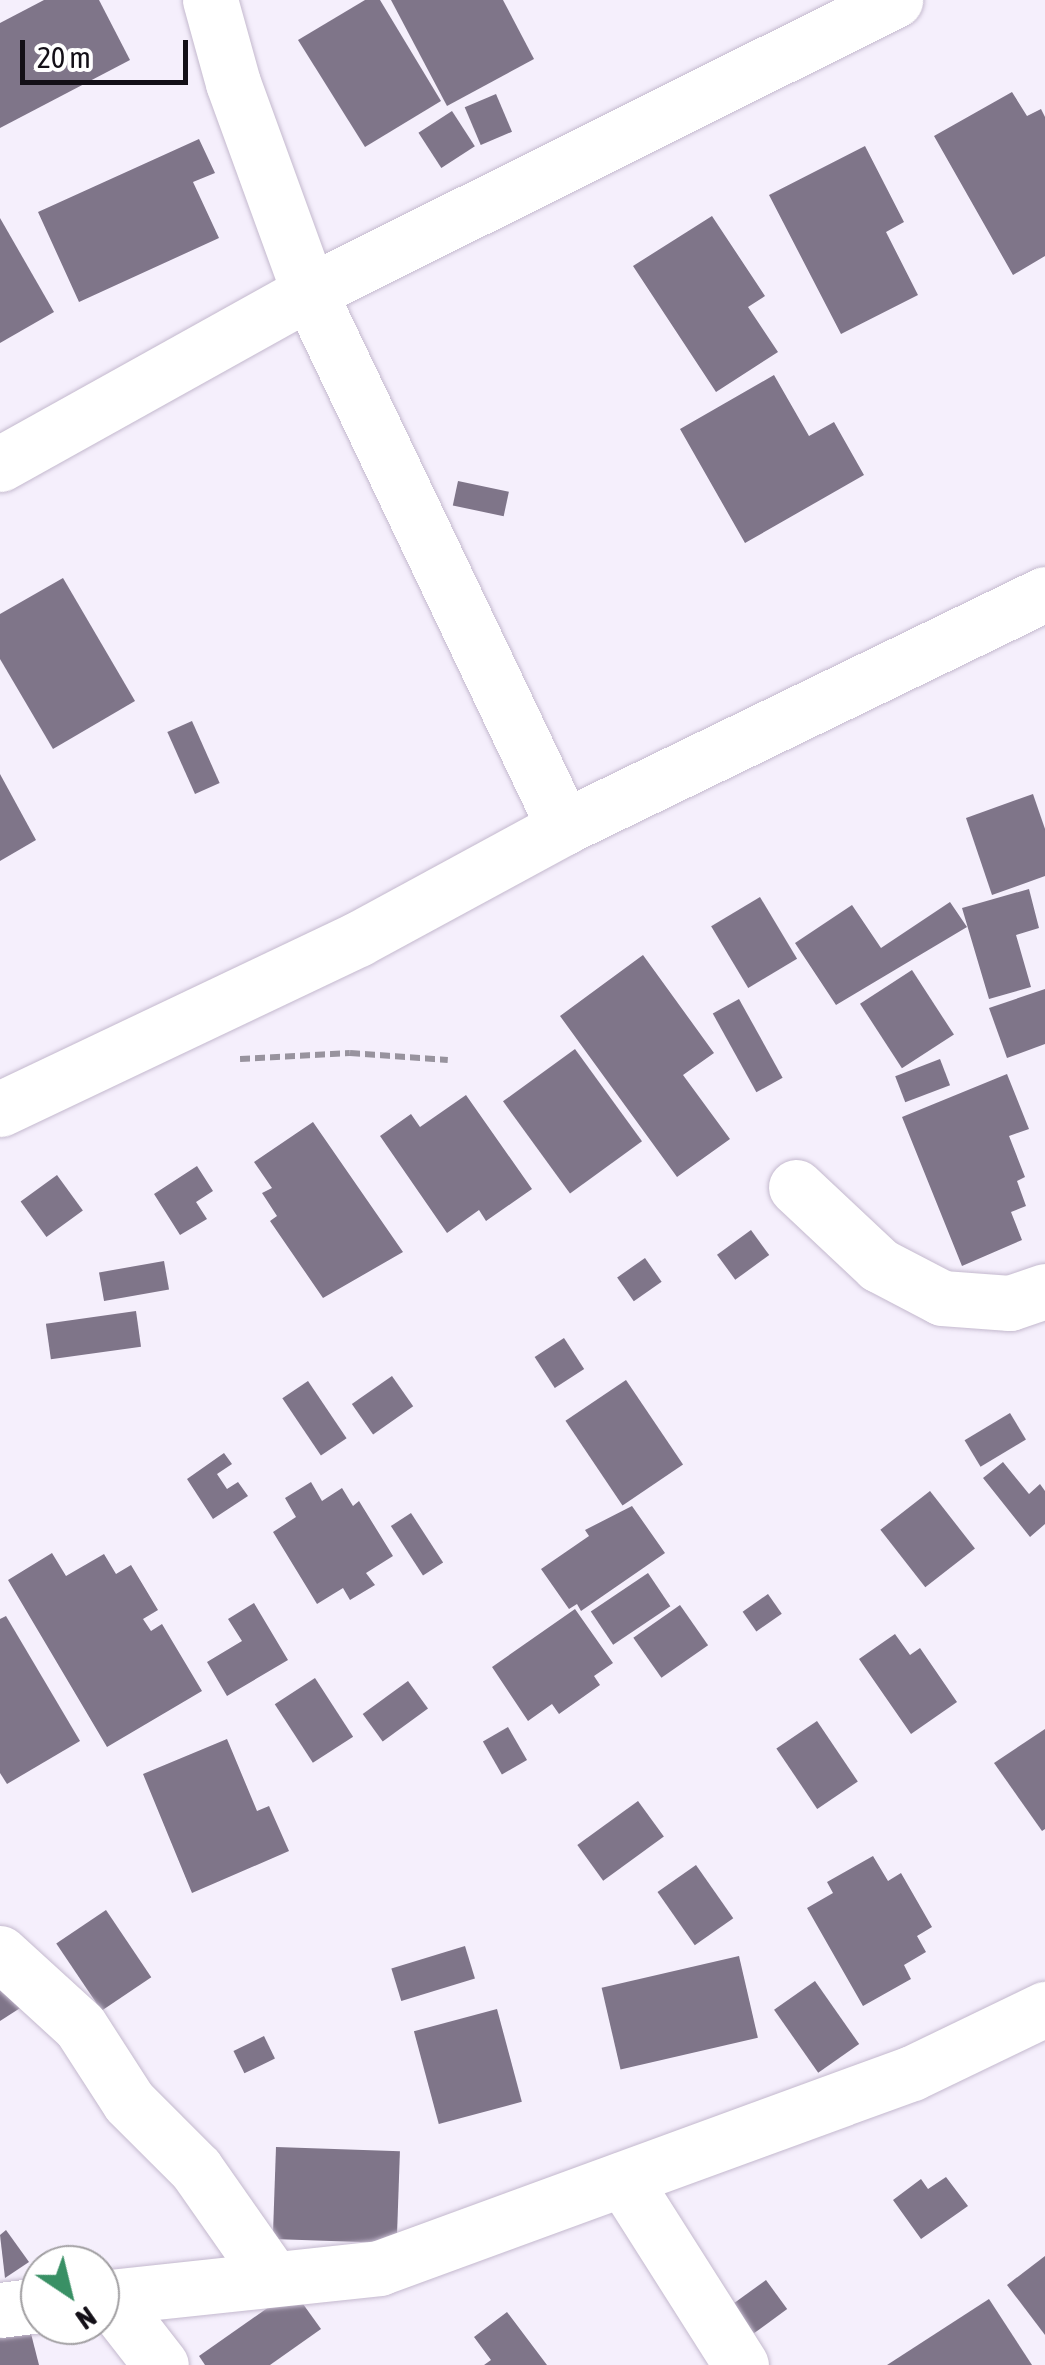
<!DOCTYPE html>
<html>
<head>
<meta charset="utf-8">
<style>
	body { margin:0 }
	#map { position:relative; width:1045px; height:2365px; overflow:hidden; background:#f5effc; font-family:"Asap Condensed",sans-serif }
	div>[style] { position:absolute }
	.building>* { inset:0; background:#7f7589; transform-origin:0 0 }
	.path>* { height:6px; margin-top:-3px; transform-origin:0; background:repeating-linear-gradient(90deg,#98939e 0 10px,transparent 0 15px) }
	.roads { filter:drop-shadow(0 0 2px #c4b9ce) drop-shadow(0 0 2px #c4b9ce) }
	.minor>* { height:55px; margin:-27.5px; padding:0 27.5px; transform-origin:27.5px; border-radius:27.5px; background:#fff }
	span { translate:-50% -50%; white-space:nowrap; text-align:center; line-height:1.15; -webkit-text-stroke:9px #fff; paint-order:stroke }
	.north { position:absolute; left:20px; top:2245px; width:100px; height:100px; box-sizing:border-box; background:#fff; border:2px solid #a19fa2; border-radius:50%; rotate:145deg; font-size:28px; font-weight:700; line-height:40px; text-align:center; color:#130f17 }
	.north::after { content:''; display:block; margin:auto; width:35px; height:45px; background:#399065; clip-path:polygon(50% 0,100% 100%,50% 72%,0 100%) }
	.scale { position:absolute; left:20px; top:40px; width:168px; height:45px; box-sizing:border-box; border:5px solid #130f17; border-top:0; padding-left:12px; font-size:30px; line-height:35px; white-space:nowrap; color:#130f17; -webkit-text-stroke:8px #fff; paint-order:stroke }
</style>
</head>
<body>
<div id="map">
	<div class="building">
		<div style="clip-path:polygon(44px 0,99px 0,130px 60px,0 128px,0 23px)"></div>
		<div style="clip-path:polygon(365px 0,380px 0,441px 101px,365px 147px,298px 40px)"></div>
		<div style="clip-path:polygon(391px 0,503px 0,534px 59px,447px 106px)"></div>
		<div style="clip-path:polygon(1012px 92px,1027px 116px,1041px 109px,1045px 117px,1045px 256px,1013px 275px,934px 136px)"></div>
		<div style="left:496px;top:94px;width:41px;height:34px;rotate:67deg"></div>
		<div style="left:452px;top:111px;width:42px;height:40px;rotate:57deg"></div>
		<div style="clip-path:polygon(199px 139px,215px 173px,193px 182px,219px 238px,79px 302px,38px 212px)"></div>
		<div style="clip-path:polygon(865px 146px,904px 222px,886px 232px,918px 295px,841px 334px,769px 195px)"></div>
		<div style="clip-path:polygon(712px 216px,765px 296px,748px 307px,778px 352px,716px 392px,633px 266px)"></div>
		<div style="clip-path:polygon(0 218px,54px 312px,0 343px)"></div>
		<div style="clip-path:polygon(774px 375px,809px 436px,834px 422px,864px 475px,745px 543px,680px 429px)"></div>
		<div style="left:458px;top:481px;width:52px;height:25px;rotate:12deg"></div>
		<div style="clip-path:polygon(63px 578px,135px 701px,53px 749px,0 659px,0 614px)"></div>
		<div style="left:192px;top:721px;width:68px;height:27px;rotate:66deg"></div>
		<div style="clip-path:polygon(0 774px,36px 840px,0 861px)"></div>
		<div style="clip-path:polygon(1033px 794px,1045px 829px,1045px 876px,992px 895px,966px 818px)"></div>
		<div style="clip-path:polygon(1029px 889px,1039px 928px,1016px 935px,1031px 987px,989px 999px,962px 908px)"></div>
		<div style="left:760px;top:897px;width:72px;height:57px;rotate:59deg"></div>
		<div style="clip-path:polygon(950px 902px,967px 927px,836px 1005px,795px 943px,852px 905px,881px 948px)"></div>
		<div style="clip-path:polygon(643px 955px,714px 1053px,683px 1075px,730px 1139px,677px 1177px,560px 1016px)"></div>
		<div style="left:912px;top:970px;width:77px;height:62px;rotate:57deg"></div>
		<div style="clip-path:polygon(1045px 989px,1045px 1044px,1007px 1058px,989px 1008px)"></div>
		<div style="left:739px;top:999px;width:90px;height:30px;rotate:61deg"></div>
		<div style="left:575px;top:1049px;width:114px;height:89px;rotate:54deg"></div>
		<div style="left:940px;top:1059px;width:28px;height:48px;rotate:69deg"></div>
		<div style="clip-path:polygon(1007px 1074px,1029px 1129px,1009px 1136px,1025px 1177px,1017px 1181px,1026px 1206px,1011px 1212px,1022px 1240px,962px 1266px,902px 1117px)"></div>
		<div style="clip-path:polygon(466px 1095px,532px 1189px,486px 1221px,479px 1210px,447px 1233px,380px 1136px,411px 1114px,420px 1127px)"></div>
		<div style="clip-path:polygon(313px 1122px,403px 1252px,323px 1298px,270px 1221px,277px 1216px,262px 1193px,272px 1188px,254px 1162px)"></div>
		<div style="clip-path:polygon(197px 1166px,213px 1191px,196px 1202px,207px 1219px,180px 1235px,154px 1194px)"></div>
		<div style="left:57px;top:1175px;width:44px;height:45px;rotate:54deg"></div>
		<div style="left:751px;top:1230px;width:31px;height:42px;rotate:54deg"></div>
		<div style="left:645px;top:1258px;width:29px;height:34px;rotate:55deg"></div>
		<div style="left:164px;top:1261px;width:29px;height:66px;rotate:80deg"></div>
		<div style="left:136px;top:1311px;width:36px;height:91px;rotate:82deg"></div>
		<div style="left:564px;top:1338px;width:37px;height:35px;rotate:57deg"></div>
		<div style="left:392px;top:1376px;width:37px;height:49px;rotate:55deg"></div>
		<div style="left:626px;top:1380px;width:102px;height:73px;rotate:56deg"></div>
		<div style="left:308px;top:1381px;width:69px;height:31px;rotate:56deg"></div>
		<div style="left:1010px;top:1413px;width:31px;height:53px;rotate:59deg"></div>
		<div style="clip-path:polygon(224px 1453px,232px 1464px,217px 1474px,227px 1489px,238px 1482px,248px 1496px,213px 1519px,187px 1479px)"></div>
		<div style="clip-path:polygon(1003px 1462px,1029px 1494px,1040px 1484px,1045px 1491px,1045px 1524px,1030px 1537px,983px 1478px)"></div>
		<div style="clip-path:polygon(311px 1482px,322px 1501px,342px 1488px,353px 1506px,359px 1501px,393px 1556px,366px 1573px,375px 1585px,350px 1600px,343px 1588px,317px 1604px,273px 1532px,296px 1517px,285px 1498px)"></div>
		<div style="left:930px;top:1491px;width:73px;height:63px;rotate:52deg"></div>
		<div style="clip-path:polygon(632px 1506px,665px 1553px,581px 1611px,577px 1604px,569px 1609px,541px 1569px,589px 1536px,585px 1530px)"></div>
		<div style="left:411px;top:1513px;width:59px;height:24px;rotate:57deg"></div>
		<div style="clip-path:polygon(52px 1553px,66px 1576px,104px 1554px,116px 1574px,131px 1565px,158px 1610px,143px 1619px,151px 1631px,162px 1624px,202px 1691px,107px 1747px,8px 1580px)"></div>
		<div style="left:648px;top:1573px;width:40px;height:69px;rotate:56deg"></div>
		<div style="left:768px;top:1594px;width:24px;height:31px;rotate:55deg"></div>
		<div style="clip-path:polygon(254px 1603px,288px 1660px,227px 1696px,207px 1662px,242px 1641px,228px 1619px)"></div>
		<div style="left:680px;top:1605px;width:49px;height:57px;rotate:55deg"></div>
		<div style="clip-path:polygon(575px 1609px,613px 1663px,594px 1676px,600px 1685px,559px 1714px,552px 1704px,528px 1721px,492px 1667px)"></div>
		<div style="clip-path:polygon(6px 1616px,80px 1741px,7px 1784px,0 1773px,0 1619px)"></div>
		<div style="clip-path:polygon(895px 1634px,910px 1655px,920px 1648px,957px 1702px,911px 1734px,859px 1659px)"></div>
		<div style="left:315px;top:1678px;width:70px;height:48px;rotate:57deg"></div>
		<div style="left:408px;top:1681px;width:34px;height:56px;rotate:54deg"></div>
		<div style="left:817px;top:1721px;width:73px;height:49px;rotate:56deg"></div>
		<div style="left:508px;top:1727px;width:38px;height:29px;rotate:60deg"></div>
		<div style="clip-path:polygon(1045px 1729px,1045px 1829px,1042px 1831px,994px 1763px)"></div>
		<div style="clip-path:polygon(227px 1739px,257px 1811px,269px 1806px,289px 1851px,192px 1893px,143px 1774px)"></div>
		<div style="left:638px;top:1801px;width:44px;height:75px;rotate:54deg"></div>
		<div style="clip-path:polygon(873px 1856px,888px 1881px,901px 1873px,932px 1927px,917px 1936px,926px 1952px,904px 1965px,911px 1979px,863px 2006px,807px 1908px,833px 1893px,827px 1882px)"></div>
		<div style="left:696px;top:1865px;width:65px;height:47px;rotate:55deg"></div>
		<div style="left:106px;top:1910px;width:81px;height:60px;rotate:56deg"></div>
		<div style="left:465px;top:1946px;width:34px;height:77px;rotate:73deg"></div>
		<div style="left:739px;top:1956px;width:84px;height:141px;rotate:77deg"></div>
		<div style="clip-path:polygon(0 1971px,28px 2003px,0 2021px)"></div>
		<div style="left:815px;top:1981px;width:77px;height:50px;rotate:55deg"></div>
		<div style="left:497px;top:2009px;width:96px;height:86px;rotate:75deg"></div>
		<div style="left:264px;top:2036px;width:25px;height:34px;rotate:64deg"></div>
		<div style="left:276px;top:2147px;width:124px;height:92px;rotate:2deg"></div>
		<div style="clip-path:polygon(946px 2177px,968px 2206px,921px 2239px,893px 2200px,921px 2179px,928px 2189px)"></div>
		<div style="clip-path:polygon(6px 2230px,29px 2262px,5px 2278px,0 2235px)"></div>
		<div style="clip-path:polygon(1045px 2256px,1045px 2335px,1007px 2285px)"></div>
		<div style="left:766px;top:2280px;width:36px;height:41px;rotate:54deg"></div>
		<div style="clip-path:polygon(293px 2290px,321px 2329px,270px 2365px,205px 2365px,199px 2356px)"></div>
		<div style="clip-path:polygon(989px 2299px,1032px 2365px,887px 2365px)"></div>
		<div style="clip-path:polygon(507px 2312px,547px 2365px,484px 2365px,491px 2360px,474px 2337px)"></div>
		<div style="clip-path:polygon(27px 2318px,39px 2365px,0 2365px,0 2325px)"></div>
	</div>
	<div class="path">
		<div style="left:240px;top:1059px;width:110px;rotate:-3.1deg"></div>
		<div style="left:350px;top:1053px;width:98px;rotate:4.1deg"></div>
	</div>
	<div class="roads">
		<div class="minor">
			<div style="left:210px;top:0;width:86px;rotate:74.5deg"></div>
			<div style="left:233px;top:83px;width:222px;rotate:70deg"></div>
			<div style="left:309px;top:292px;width:593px;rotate:64.52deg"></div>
			<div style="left:0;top:464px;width:354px;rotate:-29.1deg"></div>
			<div style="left:309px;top:292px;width:655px;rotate:-26.49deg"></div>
			<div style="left:0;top:1109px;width:396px;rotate:-25.4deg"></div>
			<div style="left:358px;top:939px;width:234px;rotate:-28.5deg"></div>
			<div style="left:564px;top:827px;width:534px;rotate:-25.85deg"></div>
			<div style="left:796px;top:1187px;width:114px;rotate:43.2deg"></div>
			<div style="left:879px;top:1265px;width:71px;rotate:27.6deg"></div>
			<div style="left:942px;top:1298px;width:68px;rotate:4.2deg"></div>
			<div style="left:1010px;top:1303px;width:37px;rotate:-19deg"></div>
			<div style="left:0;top:1953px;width:108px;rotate:42.4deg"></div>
			<div style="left:80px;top:2026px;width:90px;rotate:57.2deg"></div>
			<div style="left:129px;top:2102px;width:95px;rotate:45deg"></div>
			<div style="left:196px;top:2169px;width:134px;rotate:55deg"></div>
			<div style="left:623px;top:2179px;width:220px;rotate:57.6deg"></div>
			<div style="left:108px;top:2297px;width:86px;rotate:52.1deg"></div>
			<div style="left:100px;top:2298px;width:281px;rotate:-6.1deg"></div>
			<div style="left:379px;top:2268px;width:568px;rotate:-20.1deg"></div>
			<div style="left:912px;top:2073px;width:148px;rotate:-25.7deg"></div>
			<div style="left:0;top:2310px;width:40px;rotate:-7.1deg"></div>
		</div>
	</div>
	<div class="north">N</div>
	<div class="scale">20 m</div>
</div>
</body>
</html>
